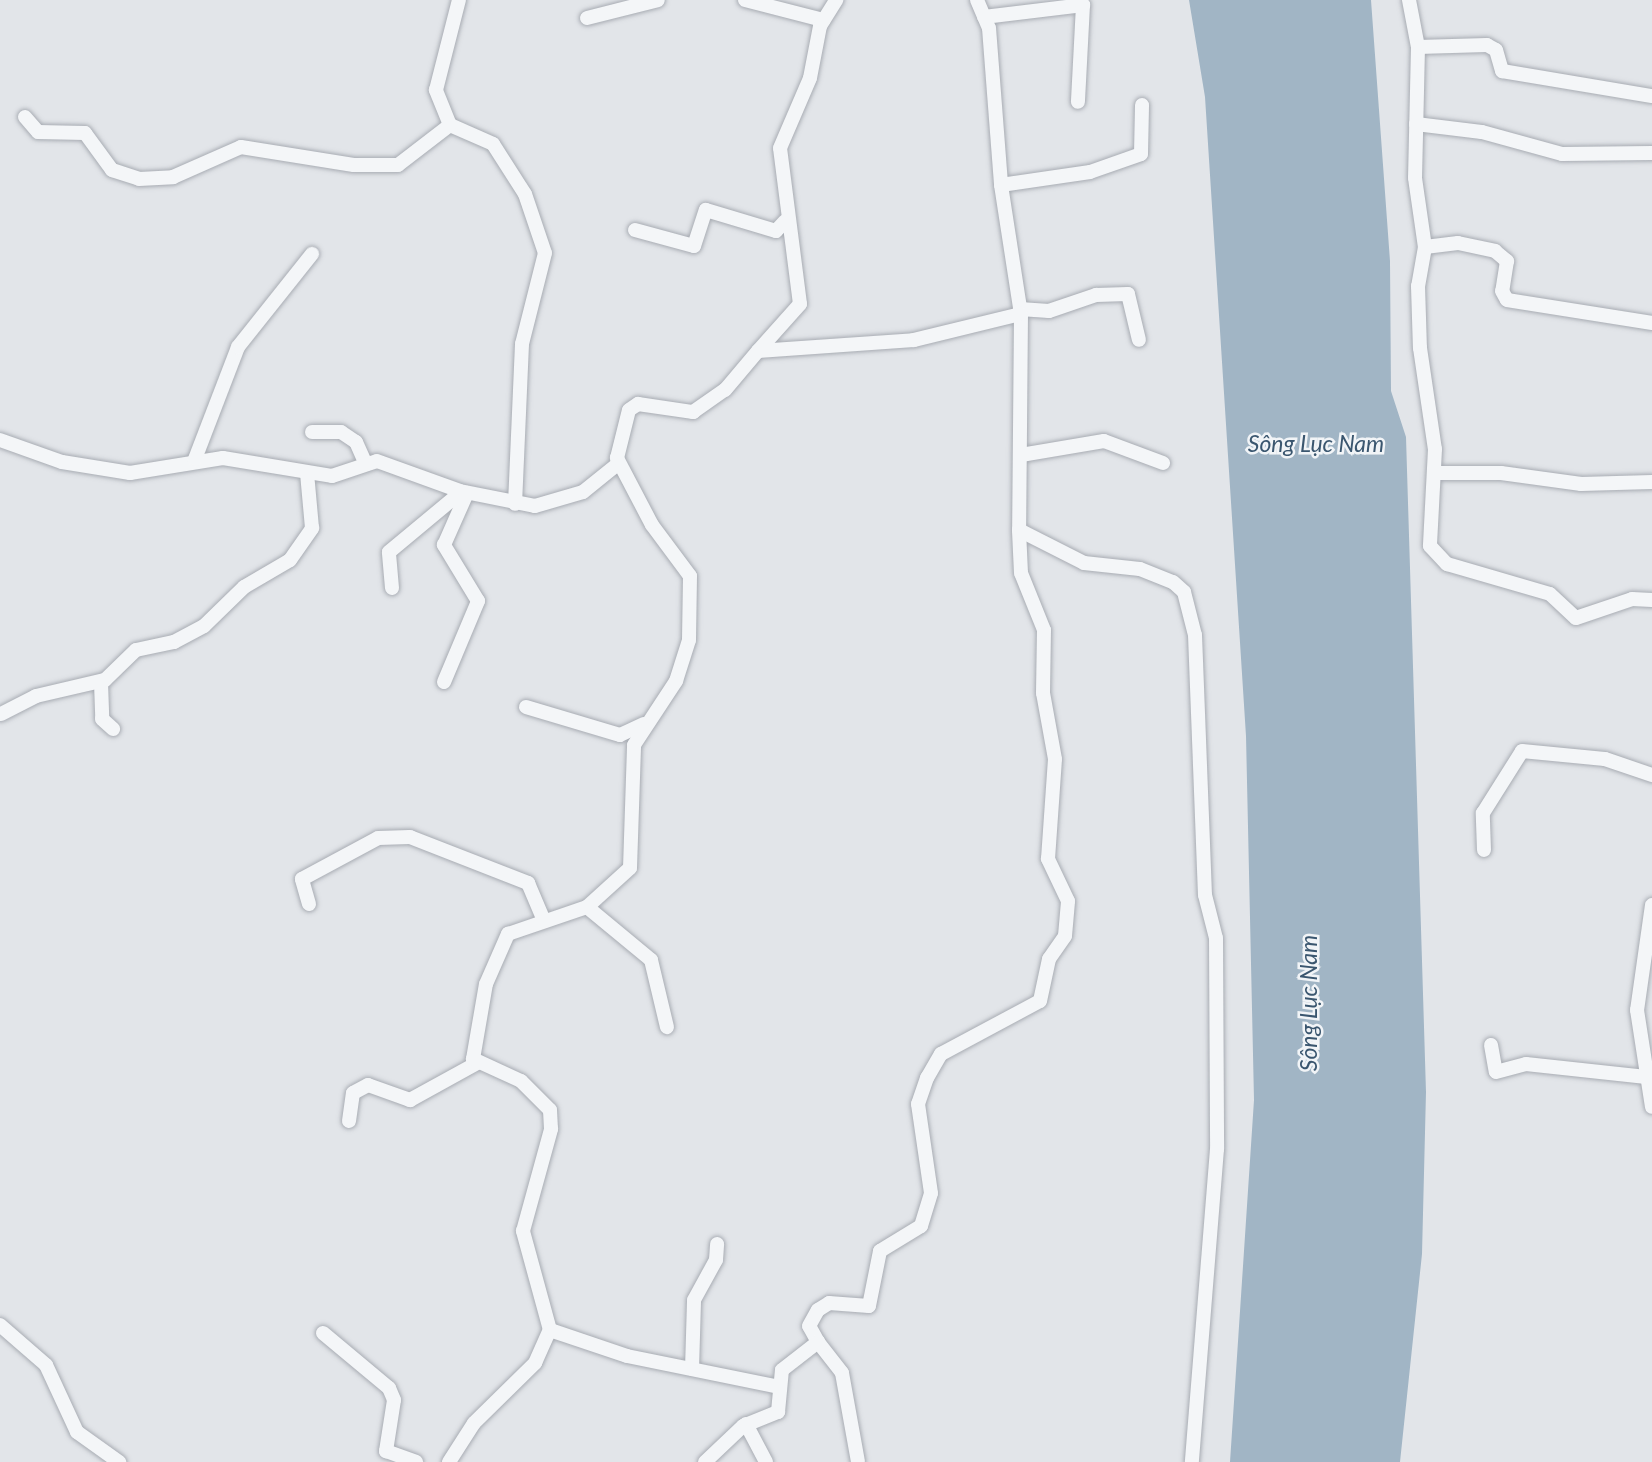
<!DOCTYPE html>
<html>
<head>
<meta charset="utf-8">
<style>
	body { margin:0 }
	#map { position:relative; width:1652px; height:1462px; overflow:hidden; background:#e2e5e9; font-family:Lato,sans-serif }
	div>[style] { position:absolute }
	.water>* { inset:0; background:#a1b5c5 }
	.roads { filter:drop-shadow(0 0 2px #a8acb3) drop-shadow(0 0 2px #a8acb3) }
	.minor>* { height:14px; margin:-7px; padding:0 7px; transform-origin:7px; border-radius:7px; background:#f4f6f8 }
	span { translate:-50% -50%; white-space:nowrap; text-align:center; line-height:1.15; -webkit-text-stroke:5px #f1f4f7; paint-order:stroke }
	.water-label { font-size:23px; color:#3a566f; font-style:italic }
</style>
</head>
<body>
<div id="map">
	<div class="water">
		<div style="clip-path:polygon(1189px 0,1371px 0,1390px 261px,1391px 391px,1406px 437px,1426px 1092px,1422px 1254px,1400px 1462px,1230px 1462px,1254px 1100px,1246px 736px,1205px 97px)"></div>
	</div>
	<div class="roads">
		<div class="minor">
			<div style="left:745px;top:0;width:81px;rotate:14.4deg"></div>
			<div style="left:977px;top:0;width:30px;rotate:67deg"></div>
			<div style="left:989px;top:28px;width:157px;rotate:85.6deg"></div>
			<div style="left:1001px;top:185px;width:131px;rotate:81.2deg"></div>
			<div style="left:1021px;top:314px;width:216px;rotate:90.5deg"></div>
			<div style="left:1019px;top:530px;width:73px;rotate:26.9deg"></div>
			<div style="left:1084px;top:563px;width:56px;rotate:6.1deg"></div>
			<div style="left:1140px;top:569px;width:35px;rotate:22deg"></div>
			<div style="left:1173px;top:582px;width:15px;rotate:42deg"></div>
			<div style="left:1184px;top:592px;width:44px;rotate:75.7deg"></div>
			<div style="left:1195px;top:635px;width:260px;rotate:87.8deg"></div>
			<div style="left:1205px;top:895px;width:44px;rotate:75.7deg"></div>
			<div style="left:1216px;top:938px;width:211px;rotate:89.7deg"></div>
			<div style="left:1217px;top:1149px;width:314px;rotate:94.6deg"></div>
			<div style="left:1409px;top:0;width:48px;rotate:79.2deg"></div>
			<div style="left:1418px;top:47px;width:131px;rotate:91.3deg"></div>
			<div style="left:1415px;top:178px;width:70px;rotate:81.8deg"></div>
			<div style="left:1425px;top:247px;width:40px;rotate:100deg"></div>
			<div style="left:1418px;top:286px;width:62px;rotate:88.2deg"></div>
			<div style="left:1420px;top:348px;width:102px;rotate:81.6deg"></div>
			<div style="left:1435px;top:449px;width:97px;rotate:93deg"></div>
			<div style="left:1430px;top:546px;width:25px;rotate:47deg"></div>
			<div style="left:1447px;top:564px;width:107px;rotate:16.2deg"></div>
			<div style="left:1550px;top:594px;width:35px;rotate:43deg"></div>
			<div style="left:1576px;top:618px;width:59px;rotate:-18.7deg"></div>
			<div style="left:1632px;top:599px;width:20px;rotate:3deg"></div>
			<div style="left:984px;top:17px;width:100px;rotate:-6.9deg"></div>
			<div style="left:1083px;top:5px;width:97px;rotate:93deg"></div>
			<div style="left:587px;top:18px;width:73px;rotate:-14.2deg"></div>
			<div style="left:1418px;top:47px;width:69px;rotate:-1.7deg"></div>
			<div style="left:1487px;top:45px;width:10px;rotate:29deg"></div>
			<div style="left:1496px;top:50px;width:22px;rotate:74deg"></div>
			<div style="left:1502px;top:71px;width:152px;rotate:9.5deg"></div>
			<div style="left:25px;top:117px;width:20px;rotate:49deg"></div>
			<div style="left:38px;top:132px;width:47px;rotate:1.2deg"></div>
			<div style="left:85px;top:133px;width:46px;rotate:53.9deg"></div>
			<div style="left:112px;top:170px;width:28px;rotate:18deg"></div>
			<div style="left:139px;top:179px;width:34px;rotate:-3deg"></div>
			<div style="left:173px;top:177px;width:74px;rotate:-23.8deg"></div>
			<div style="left:241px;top:147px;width:114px;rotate:9.1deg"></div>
			<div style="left:354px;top:165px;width:44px"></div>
			<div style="left:398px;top:165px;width:66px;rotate:-37.6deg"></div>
			<div style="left:450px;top:125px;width:47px;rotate:23.8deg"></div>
			<div style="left:493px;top:144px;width:59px;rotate:57.4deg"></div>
			<div style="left:525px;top:194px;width:62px;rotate:71.3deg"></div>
			<div style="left:545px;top:253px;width:94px;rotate:104.2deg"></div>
			<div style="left:522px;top:344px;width:160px;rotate:92.5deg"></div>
			<div style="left:1416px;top:124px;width:66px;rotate:6.9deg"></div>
			<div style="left:1482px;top:132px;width:83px;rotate:15.4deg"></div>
			<div style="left:1562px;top:154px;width:90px;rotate:-0.6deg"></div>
			<div style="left:450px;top:125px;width:38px;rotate:-112deg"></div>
			<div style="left:436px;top:90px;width:93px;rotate:-75.7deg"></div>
			<div style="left:1001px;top:185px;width:90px;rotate:-8.3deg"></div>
			<div style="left:1090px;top:172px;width:54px;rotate:-19.4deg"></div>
			<div style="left:1141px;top:154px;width:49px;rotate:-88.8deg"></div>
			<div style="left:635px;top:230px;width:61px;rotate:15.2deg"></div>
			<div style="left:694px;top:246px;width:38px;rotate:-72deg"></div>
			<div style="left:706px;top:210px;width:73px;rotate:16.7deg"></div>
			<div style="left:776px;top:231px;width:13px;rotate:-48deg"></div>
			<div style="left:1425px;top:247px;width:33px;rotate:-7deg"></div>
			<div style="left:1458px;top:243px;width:38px;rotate:12deg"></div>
			<div style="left:1495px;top:251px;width:16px;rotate:40deg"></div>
			<div style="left:1507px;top:261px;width:30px;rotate:99deg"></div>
			<div style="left:1502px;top:291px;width:10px;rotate:61deg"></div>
			<div style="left:1507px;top:300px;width:147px;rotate:9deg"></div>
			<div style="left:1020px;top:309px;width:29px;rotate:4deg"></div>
			<div style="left:1049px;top:311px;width:50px;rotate:-18.8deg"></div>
			<div style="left:1096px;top:295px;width:32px;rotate:-2deg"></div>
			<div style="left:1128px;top:294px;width:47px;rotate:76.6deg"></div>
			<div style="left:758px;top:351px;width:63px;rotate:-48.2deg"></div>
			<div style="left:800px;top:304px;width:157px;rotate:-97.3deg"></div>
			<div style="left:780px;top:148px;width:76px;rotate:-66.8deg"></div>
			<div style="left:810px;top:78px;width:53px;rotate:-79.1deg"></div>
			<div style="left:820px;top:26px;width:31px;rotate:-58deg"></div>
			<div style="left:312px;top:432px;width:29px"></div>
			<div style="left:341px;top:432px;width:18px;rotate:34deg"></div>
			<div style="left:356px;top:442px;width:22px;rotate:66deg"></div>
			<div style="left:0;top:440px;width:66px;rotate:19.5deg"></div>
			<div style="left:62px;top:462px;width:69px;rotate:9.2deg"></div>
			<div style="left:130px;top:473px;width:94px;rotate:-9.2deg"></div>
			<div style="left:223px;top:458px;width:110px;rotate:9.4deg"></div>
			<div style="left:332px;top:476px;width:47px;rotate:-18.4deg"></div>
			<div style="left:377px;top:461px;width:88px;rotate:19.9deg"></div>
			<div style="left:460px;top:491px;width:76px;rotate:11.3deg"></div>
			<div style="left:535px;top:506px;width:50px;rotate:-16.3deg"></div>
			<div style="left:583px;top:492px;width:46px;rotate:-38.9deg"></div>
			<div style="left:1021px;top:455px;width:84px;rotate:-9.6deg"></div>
			<div style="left:1104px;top:441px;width:63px;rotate:20.4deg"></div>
			<div style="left:195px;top:459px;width:120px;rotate:-69deg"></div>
			<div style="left:238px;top:347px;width:119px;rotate:-51.5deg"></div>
			<div style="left:1434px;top:473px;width:67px"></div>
			<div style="left:1501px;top:473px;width:81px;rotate:7.8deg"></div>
			<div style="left:1581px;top:484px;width:71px;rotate:-1.6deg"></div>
			<div style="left:392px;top:588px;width:36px;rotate:-95deg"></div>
			<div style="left:389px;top:552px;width:92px;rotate:-39.7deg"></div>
			<div style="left:101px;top:682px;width:37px;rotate:88deg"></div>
			<div style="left:102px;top:719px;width:15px;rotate:42deg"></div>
			<div style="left:444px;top:682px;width:88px;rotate:-67.2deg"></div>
			<div style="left:478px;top:601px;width:66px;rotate:-121.3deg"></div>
			<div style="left:444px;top:545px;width:57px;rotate:-66.1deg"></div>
			<div style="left:526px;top:707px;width:98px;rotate:16.6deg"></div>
			<div style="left:620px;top:735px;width:26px;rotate:-25deg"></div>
			<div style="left:1px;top:714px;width:39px;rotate:-27deg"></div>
			<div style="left:36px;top:696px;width:71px;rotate:-13.1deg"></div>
			<div style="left:105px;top:680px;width:43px;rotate:-44.1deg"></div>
			<div style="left:136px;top:650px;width:39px;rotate:-12deg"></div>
			<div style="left:174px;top:642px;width:34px;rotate:-28deg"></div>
			<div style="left:204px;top:626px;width:56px;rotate:-44.3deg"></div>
			<div style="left:244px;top:587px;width:53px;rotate:-30.4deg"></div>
			<div style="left:290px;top:560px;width:39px;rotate:-55deg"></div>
			<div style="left:312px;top:528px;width:55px;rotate:-95.2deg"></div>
			<div style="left:1484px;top:850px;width:37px;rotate:-92deg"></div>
			<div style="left:1483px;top:813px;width:73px;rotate:-57.8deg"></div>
			<div style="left:1522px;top:751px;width:83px;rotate:5.5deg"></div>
			<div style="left:1605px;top:759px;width:50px;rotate:18.8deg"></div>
			<div style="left:309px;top:904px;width:26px;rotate:-106deg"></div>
			<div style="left:302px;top:879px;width:86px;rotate:-28.3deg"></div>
			<div style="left:378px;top:838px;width:32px;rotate:-2deg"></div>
			<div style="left:410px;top:837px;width:127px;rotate:21.3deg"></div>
			<div style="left:528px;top:883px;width:38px;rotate:67deg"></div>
			<div style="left:1652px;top:905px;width:106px;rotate:98.1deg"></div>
			<div style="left:1637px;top:1010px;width:98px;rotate:81.2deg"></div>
			<div style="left:587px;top:907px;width:83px;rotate:39.6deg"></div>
			<div style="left:651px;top:960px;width:69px;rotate:76.6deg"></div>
			<div style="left:1491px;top:1045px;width:27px;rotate:80deg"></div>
			<div style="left:1496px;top:1072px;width:31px;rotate:-15deg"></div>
			<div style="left:1526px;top:1064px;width:121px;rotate:6.2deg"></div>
			<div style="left:349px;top:1121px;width:28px;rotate:-82deg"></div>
			<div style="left:353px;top:1093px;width:17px;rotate:-28deg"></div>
			<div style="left:368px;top:1085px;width:45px;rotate:19.7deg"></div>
			<div style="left:410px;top:1100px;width:77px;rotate:-28.9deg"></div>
			<div style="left:0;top:1325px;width:61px;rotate:41deg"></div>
			<div style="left:46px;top:1365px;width:74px;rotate:65.2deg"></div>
			<div style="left:77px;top:1432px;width:52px;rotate:35.5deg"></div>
			<div style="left:550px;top:1330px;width:81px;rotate:18.7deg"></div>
			<div style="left:627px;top:1356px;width:155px;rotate:11.5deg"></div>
			<div style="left:323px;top:1333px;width:86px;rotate:39.8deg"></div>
			<div style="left:389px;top:1388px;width:13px;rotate:67deg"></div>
			<div style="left:394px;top:1400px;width:52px;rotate:98.9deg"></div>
			<div style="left:386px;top:1451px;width:32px;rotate:20deg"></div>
			<div style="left:818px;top:1342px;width:18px;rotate:-119deg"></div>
			<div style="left:809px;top:1326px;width:18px;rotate:-61deg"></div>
			<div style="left:818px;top:1310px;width:13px;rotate:-32deg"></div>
			<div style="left:829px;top:1303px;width:40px;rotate:4.3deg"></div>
			<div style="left:869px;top:1306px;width:56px;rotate:-78.7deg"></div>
			<div style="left:880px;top:1251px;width:48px;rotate:-31.4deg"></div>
			<div style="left:921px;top:1226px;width:34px;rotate:-73deg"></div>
			<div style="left:931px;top:1193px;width:90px;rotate:-98.3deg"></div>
			<div style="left:918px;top:1104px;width:28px;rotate:-71deg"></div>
			<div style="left:927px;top:1078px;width:28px;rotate:-60deg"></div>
			<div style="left:941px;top:1054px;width:112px;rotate:-28.2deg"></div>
			<div style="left:1040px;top:1001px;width:43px;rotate:-77.9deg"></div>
			<div style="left:1049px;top:959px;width:28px;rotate:-55deg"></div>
			<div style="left:1065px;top:936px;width:35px;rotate:-85deg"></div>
			<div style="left:1068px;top:901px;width:47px;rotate:-115.5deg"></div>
			<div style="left:1048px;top:859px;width:100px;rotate:-86deg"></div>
			<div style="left:1055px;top:759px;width:67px;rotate:-100.3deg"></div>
			<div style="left:1043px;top:693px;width:63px;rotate:-89.1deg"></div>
			<div style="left:1044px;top:630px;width:61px;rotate:-112deg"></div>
			<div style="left:1021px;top:573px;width:43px;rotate:-92.7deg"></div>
			<div style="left:692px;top:1369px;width:69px;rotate:-88.3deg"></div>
			<div style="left:694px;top:1300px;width:46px;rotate:-61.2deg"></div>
			<div style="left:716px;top:1260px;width:16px;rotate:-86deg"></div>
			<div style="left:746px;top:1424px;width:43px;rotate:62.2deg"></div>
			<div style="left:449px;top:1462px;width:46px;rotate:-57.3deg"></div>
			<div style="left:474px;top:1423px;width:86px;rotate:-44.5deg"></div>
			<div style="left:535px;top:1363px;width:36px;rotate:-66deg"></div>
			<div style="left:550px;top:1330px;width:103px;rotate:-105.3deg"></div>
			<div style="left:523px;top:1231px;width:106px;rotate:-74.6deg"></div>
			<div style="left:551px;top:1129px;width:19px;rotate:-93deg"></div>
			<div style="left:550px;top:1110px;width:41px;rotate:-135deg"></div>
			<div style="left:521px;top:1081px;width:53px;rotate:-155.4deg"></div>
			<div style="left:473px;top:1059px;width:76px;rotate:-80.2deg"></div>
			<div style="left:486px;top:984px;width:55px;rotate:-66.3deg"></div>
			<div style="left:508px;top:934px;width:83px;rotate:-18.9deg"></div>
			<div style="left:587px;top:907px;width:58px;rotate:-42.2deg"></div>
			<div style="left:630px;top:868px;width:123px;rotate:-88.1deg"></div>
			<div style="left:634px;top:745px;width:77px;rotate:-56.7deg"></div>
			<div style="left:676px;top:681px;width:43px;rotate:-72.4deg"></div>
			<div style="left:689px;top:640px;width:64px;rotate:-89.1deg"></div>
			<div style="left:690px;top:576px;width:64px;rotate:-126.7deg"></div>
			<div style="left:652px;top:525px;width:76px;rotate:-117.6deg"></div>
			<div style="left:617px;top:458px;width:49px;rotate:-76deg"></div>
			<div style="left:629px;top:410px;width:11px;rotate:-34deg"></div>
			<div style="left:638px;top:404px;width:56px;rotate:8.3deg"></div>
			<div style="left:693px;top:412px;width:39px;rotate:-35deg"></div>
			<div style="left:725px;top:390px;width:51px;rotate:-49.8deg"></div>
			<div style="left:758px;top:351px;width:156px;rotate:-4deg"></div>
			<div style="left:914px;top:340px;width:110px;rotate:-13.7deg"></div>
			<div style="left:705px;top:1462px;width:52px;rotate:-43.5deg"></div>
			<div style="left:743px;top:1426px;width:38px;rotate:-22deg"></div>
			<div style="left:778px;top:1412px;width:42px;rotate:-84.6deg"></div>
			<div style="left:782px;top:1370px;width:46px;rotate:-37.9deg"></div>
			<div style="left:818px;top:1342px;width:39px;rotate:52deg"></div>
			<div style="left:842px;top:1373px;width:90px;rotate:79.8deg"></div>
		</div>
	</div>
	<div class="water-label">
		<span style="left:1316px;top:443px">Sông Lục Nam</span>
		<span style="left:1308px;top:1003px;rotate:-90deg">Sông Lục Nam</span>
	</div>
</div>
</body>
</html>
